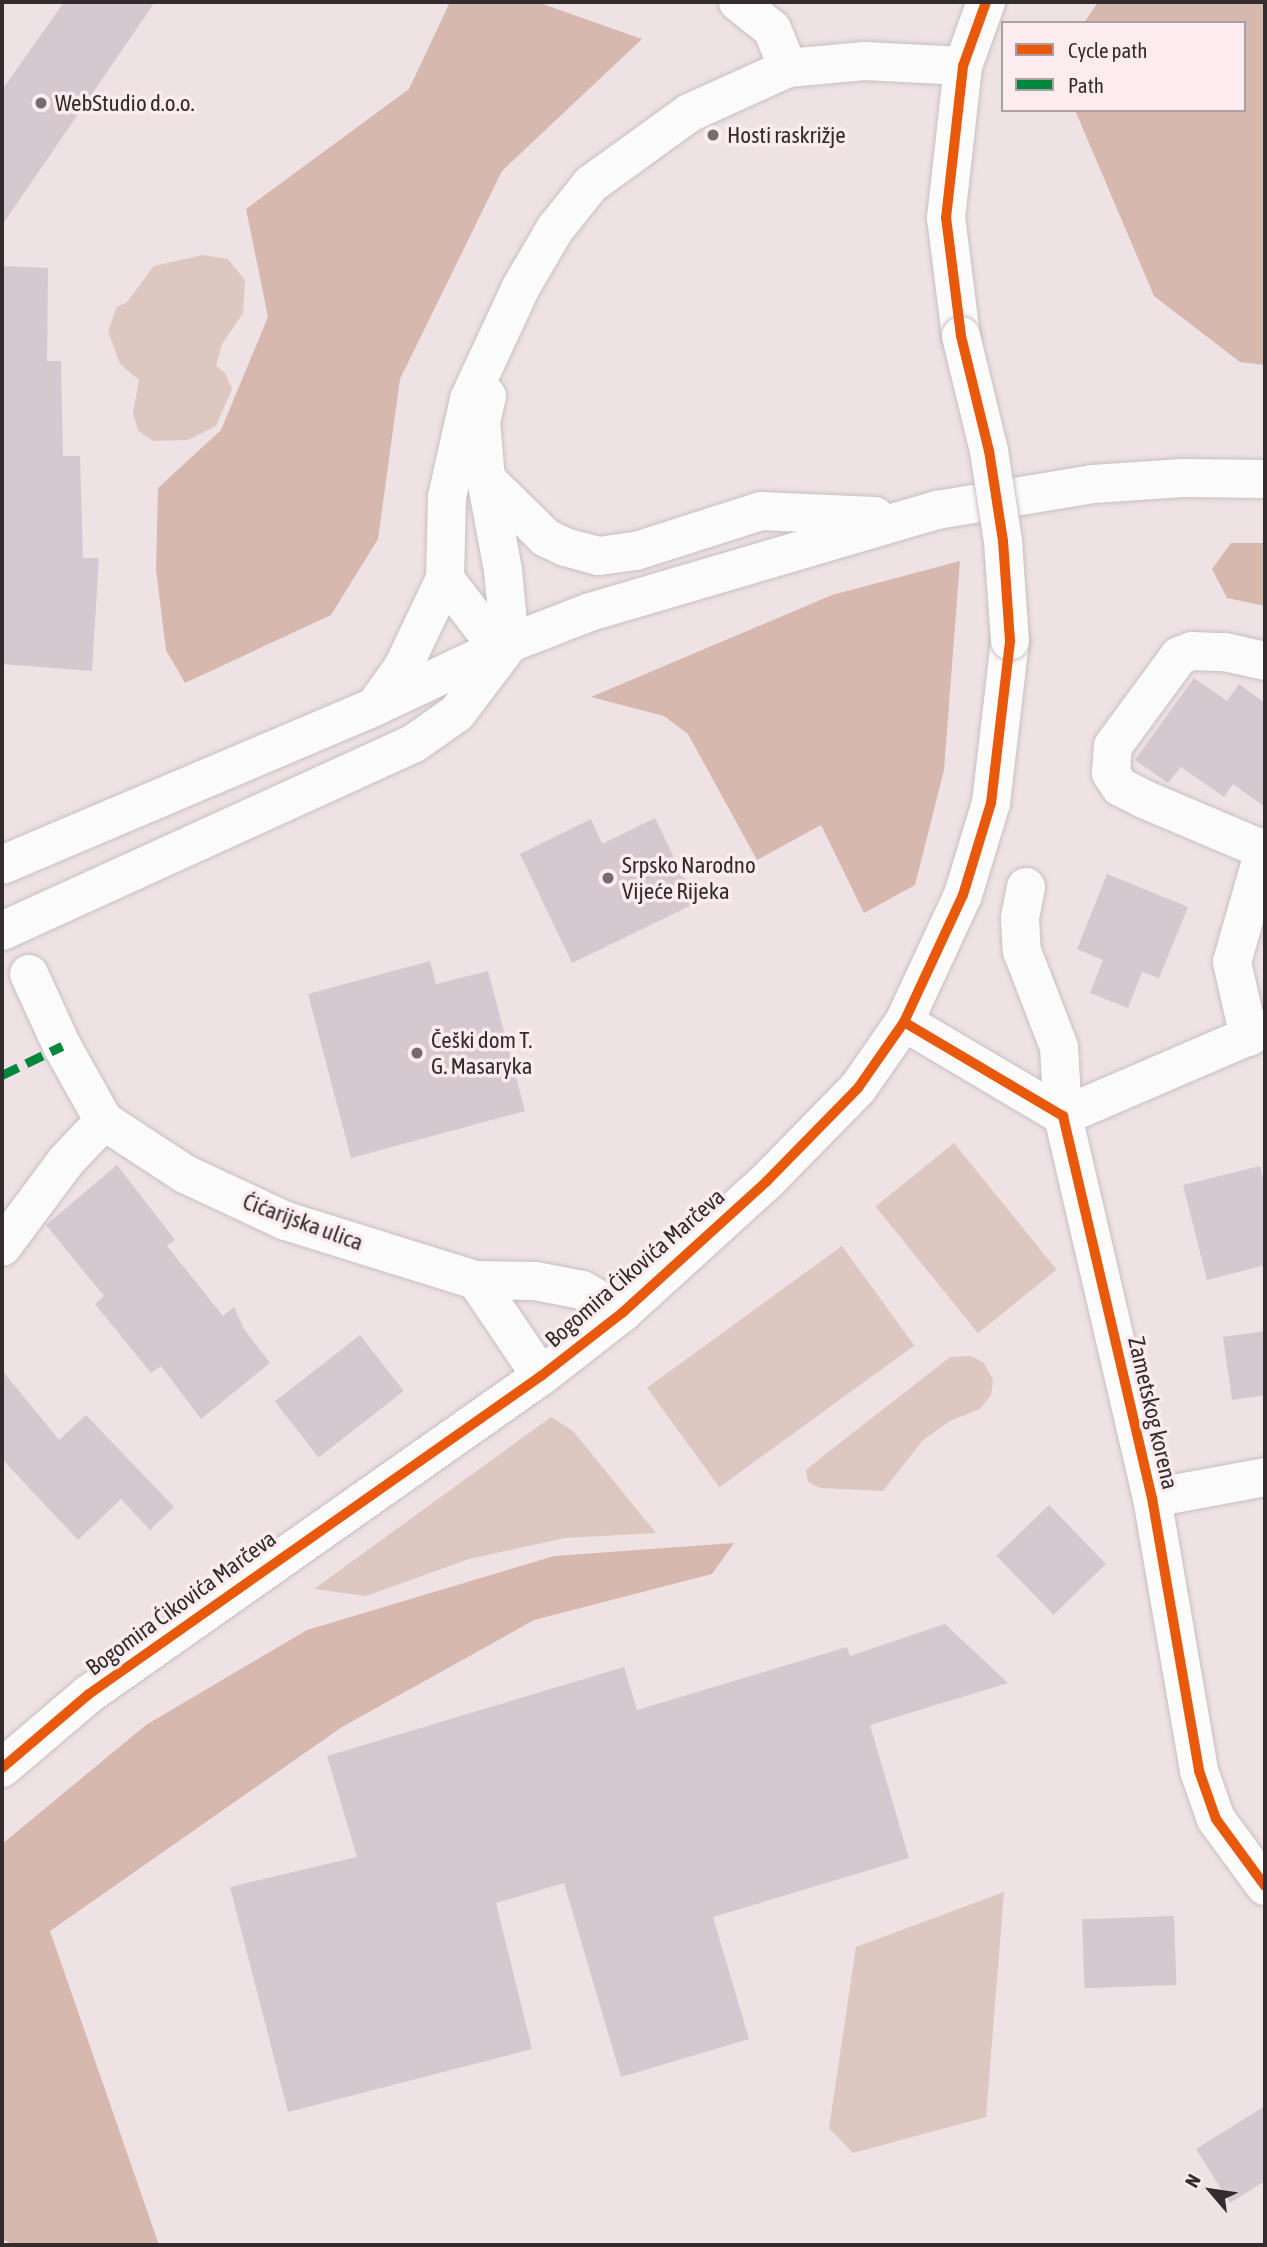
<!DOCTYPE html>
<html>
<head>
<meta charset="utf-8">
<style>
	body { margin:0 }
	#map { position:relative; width:1267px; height:2247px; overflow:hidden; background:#eee2e5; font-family:"Asap Condensed",sans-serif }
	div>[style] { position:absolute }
	.green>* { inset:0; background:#ddc7c1; transform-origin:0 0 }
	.forest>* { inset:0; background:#d6b8ae }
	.building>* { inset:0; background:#d5c8ce; transform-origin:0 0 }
	.roads { filter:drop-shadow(0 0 2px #c8bfc1) drop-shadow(0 0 2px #c8bfc1) }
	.minor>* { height:38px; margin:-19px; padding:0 19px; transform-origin:19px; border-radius:19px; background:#fcfbfb }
	.tertiary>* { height:38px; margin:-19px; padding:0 19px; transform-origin:19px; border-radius:19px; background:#fcfbfb }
	.secondary>* { height:38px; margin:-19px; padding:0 19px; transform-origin:19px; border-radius:19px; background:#fcfbfb }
	.bridges { filter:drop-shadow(0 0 2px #c8bfc1) drop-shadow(0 0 2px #c8bfc1) }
	.tertiary-bridge>* { height:38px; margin:-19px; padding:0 19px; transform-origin:19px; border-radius:19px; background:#fcfbfb }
	.quiet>* { height:9px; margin-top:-4.5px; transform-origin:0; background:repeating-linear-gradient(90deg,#00873e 0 18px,transparent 0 27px) }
	.cycleway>* { height:10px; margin:-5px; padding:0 5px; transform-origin:5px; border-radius:5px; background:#e8590c }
	.dots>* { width:19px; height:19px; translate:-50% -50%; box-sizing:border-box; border:4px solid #fcecf0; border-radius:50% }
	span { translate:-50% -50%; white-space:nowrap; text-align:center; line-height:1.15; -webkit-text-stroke:7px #fcecf0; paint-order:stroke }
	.poi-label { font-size:23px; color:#332c2e }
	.left { translate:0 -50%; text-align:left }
	.street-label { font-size:23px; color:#332c2e }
	.frame { position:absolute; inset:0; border:4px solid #332c2e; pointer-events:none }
	.legend { position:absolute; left:1001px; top:21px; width:245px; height:91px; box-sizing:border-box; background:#fcecf0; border:2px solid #ac9fa2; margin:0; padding:9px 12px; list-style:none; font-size:21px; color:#332c2e }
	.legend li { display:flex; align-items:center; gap:14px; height:35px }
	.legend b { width:35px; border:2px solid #ac9fa2 }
	.north { position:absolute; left:1176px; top:2156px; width:70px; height:70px; -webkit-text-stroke:5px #fcecf0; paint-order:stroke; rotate:299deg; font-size:19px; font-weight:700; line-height:28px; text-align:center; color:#332c2e }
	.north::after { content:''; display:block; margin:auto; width:24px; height:32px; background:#332c2e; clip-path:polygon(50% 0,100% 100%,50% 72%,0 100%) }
</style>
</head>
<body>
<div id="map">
	<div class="green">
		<div style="clip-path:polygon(203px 255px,228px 259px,245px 280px,243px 313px,222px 344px,216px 366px,225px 373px,232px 389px,216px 426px,188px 440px,153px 441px,138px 430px,133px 413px,139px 380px,120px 364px,108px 331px,117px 307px,127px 302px,154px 266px)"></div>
		<div style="left:954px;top:1143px;width:163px;height:101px;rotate:51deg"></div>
		<div style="left:842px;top:1246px;width:123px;height:241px;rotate:54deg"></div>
		<div style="clip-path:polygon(971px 1356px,984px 1363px,993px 1380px,991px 1395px,980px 1409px,950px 1421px,923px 1440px,883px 1491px,820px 1488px,808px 1482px,806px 1470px,827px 1453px,950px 1357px)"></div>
		<div style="clip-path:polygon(551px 1417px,573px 1431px,656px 1533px,565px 1538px,469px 1559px,366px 1596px,314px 1589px)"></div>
		<div style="clip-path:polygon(1004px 1892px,986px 2117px,853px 2153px,829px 2128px,856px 1947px)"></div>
	</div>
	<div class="forest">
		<div style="clip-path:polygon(450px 2px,537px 2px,642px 39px,502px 171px,400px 379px,378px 539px,331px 615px,185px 683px,166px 650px,156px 570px,158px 488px,221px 430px,268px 317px,246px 209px,409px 89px)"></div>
		<div style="clip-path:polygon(1098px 2px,1265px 2px,1265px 365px,1240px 362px,1154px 296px,1075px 110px,1244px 110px,1244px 23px,1084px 23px)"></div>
		<div style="clip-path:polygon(1231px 543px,1265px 543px,1265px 606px,1227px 598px,1212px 569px)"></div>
		<div style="clip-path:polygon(960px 561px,944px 770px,915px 885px,864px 913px,821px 825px,757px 860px,688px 734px,664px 716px,591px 697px,832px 595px)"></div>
		<div style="clip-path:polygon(734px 1543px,712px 1574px,534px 1620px,342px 1727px,50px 1931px,159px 2245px,14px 2245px,2px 2239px,2px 1844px,146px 1725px,307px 1630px,554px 1556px)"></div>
	</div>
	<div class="building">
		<div style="clip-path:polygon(64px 2px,155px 2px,2px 225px,2px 90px)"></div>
		<div style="clip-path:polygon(2px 266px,48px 268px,47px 361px,61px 361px,63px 456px,80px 456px,83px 558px,99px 558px,92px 671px,2px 664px)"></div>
		<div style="clip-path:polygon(1194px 678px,1227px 701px,1239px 684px,1265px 703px,1265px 807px,1233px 784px,1224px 797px,1181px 767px,1168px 783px,1135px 760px)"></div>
		<div style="clip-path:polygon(655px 818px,696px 903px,572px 963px,520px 854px,591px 819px,602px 844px)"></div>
		<div style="clip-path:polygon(1107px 874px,1188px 907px,1159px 978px,1142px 972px,1128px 1008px,1090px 993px,1103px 960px,1077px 949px)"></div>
		<div style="clip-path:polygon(430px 961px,436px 984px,488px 971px,525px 1111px,351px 1158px,308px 994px)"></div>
		<div style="clip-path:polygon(117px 1165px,175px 1240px,167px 1246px,223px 1316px,234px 1307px,244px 1329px,270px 1363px,201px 1419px,161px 1366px,151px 1373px,95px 1304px,104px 1296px,46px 1225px)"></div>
		<div style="clip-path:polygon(1260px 1166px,1265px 1186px,1265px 1265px,1207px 1280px,1183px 1185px)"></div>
		<div style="clip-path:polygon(1265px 1331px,1265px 1395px,1232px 1400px,1223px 1337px)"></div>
		<div style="left:360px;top:1335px;width:71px;height:108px;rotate:52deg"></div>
		<div style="clip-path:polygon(2px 1370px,59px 1440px,86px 1415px,174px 1507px,150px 1530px,121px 1499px,78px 1540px,2px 1459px)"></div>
		<div style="left:1049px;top:1505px;width:82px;height:73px;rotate:46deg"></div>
		<div style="clip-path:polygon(945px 1624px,1008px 1683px,870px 1725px,909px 1858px,713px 1917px,749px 2039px,621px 2077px,564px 1883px,496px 1903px,532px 2049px,288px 2112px,230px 1887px,357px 1857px,327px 1756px,624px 1667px,637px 1710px,847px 1647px,850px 1656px)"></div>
		<div style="left:1174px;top:1916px;width:69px;height:92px;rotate:88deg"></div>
		<div style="clip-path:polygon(1265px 2106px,1265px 2181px,1230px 2203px,1196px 2149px)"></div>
	</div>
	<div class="roads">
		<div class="minor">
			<div style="left:738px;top:2px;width:43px;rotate:38.5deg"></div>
			<div style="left:772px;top:29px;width:42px;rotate:67.7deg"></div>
			<div style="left:1264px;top:850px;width:130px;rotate:-157deg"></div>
			<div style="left:1144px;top:799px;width:27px;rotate:-153deg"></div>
			<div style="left:1120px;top:787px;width:17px;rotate:-123deg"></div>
			<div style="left:1111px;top:773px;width:27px;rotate:-86deg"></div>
			<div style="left:1113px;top:746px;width:112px;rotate:-53.7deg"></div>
			<div style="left:1179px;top:656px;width:14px;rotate:-21deg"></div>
			<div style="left:1192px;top:651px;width:33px;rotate:2deg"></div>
			<div style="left:1225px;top:652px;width:41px;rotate:12.7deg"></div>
			<div style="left:1026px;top:887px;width:32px;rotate:101deg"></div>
			<div style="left:1020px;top:918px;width:33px;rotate:87deg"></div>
			<div style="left:1022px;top:951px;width:103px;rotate:68.9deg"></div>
			<div style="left:1059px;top:1047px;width:69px;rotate:86.7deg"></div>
			<div style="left:1063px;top:1116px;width:220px;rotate:-23.3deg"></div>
			<div style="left:29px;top:974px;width:79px;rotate:65.4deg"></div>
			<div style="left:62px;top:1046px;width:86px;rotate:60.8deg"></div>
			<div style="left:104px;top:1121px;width:97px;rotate:33.2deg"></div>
			<div style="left:185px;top:1174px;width:111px;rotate:25deg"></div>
			<div style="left:286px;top:1221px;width:199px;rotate:17.3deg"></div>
			<div style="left:904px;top:1022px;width:185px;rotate:30.6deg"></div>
			<div style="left:1063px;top:1116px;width:392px;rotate:76.9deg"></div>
			<div style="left:1152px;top:1498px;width:277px;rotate:80.2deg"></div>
			<div style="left:1199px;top:1771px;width:51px;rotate:70.5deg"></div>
			<div style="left:1216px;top:1819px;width:83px;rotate:53.8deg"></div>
			<div style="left:1249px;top:1037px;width:77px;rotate:-102.8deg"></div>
			<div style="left:1232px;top:962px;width:120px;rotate:-74deg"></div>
			<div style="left:2px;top:1247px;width:107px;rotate:-53.3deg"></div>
			<div style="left:66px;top:1161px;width:55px;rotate:-46.5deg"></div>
			<div style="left:541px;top:1376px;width:116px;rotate:-124.1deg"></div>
			<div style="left:476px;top:1280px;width:59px;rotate:1deg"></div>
			<div style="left:535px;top:1281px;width:48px;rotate:10.8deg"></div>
			<div style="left:582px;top:1290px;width:46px;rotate:29.9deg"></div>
			<div style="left:1152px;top:1498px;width:115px;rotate:-10.5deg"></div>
		</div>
		<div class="tertiary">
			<div style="left:961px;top:336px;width:119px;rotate:-97.2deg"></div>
			<div style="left:946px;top:218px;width:153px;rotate:-83.6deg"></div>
			<div style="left:963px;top:66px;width:68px;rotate:-70.2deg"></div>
			<div style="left:2px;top:1768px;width:114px;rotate:-40.4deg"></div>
			<div style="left:89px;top:1694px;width:553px;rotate:-35.13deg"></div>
			<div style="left:541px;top:1376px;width:103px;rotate:-37.9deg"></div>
			<div style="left:622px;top:1313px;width:196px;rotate:-42.3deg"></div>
			<div style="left:767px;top:1181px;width:130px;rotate:-45.6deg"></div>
			<div style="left:858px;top:1088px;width:80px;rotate:-55.1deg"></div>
			<div style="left:904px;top:1022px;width:140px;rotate:-65.1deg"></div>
			<div style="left:963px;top:895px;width:96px;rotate:-73.1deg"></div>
			<div style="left:991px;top:803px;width:163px;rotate:-83.3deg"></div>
		</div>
		<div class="secondary">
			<div style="left:487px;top:396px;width:26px;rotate:103deg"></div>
			<div style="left:481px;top:421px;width:58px;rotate:85.1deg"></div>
			<div style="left:486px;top:479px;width:84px;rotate:44.5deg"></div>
			<div style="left:546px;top:538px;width:21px;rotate:25deg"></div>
			<div style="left:565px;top:547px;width:35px;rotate:15deg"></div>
			<div style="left:599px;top:556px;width:37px;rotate:-8deg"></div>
			<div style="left:636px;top:551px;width:131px;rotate:-17.7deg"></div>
			<div style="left:761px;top:511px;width:114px;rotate:2.5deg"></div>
			<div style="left:445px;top:579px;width:61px;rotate:52.4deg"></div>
			<div style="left:482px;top:627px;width:32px;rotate:30deg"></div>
			<div style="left:376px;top:705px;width:47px;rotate:-54.6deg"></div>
			<div style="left:403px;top:667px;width:98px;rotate:-64.5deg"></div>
			<div style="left:445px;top:579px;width:82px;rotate:-88.6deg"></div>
			<div style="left:447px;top:497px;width:100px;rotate:-77.3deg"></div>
			<div style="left:469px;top:399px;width:123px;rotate:-65.1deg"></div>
			<div style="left:521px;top:287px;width:67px;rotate:-59.6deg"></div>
			<div style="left:555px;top:229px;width:58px;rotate:-51.3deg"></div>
			<div style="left:591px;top:184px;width:121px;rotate:-35.9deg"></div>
			<div style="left:689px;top:113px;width:109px;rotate:-24.4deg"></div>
			<div style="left:788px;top:68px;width:77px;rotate:-5.2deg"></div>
			<div style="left:865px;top:61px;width:98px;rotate:2.9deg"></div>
			<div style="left:2px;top:865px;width:406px;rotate:-23deg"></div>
			<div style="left:376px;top:706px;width:148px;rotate:-25.2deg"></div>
			<div style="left:510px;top:643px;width:86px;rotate:-21.2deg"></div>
			<div style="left:590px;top:612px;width:362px;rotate:-16.4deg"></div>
			<div style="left:937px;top:510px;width:158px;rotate:-9.5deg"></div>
			<div style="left:1093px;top:484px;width:90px;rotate:-3.8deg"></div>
			<div style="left:1183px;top:478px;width:82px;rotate:0.7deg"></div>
			<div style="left:2px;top:931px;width:452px;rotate:-24.5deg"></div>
			<div style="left:413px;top:744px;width:54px;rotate:-35.2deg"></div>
			<div style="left:457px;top:713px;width:88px;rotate:-52.9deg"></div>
			<div style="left:510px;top:643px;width:73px;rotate:-95.5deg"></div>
			<div style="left:503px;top:570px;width:93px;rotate:-100.6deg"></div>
		</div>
	</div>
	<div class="bridges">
		<div class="tertiary-bridge">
			<div style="left:961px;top:336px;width:118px;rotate:76.3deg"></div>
			<div style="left:989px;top:451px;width:91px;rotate:81.2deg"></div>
			<div style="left:1003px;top:541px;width:100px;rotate:86deg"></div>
		</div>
	</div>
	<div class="quiet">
		<div style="left:2px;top:1075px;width:67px;rotate:-25.8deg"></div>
	</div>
	<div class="cycleway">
		<div style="left:904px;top:1022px;width:185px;rotate:30.6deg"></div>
		<div style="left:1063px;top:1116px;width:392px;rotate:76.9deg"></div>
		<div style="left:1152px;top:1498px;width:277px;rotate:80.2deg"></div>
		<div style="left:1199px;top:1771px;width:51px;rotate:70.5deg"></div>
		<div style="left:1216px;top:1819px;width:83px;rotate:53.8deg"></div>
		<div style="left:2px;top:1768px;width:114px;rotate:-40.4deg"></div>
		<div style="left:89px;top:1694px;width:553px;rotate:-35.13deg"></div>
		<div style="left:541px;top:1376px;width:103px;rotate:-37.9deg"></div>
		<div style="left:622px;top:1313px;width:196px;rotate:-42.3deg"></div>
		<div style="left:767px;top:1181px;width:130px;rotate:-45.6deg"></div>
		<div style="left:858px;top:1088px;width:80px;rotate:-55.1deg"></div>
		<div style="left:904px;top:1022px;width:140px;rotate:-65.1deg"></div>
		<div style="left:963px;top:895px;width:96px;rotate:-73.1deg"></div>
		<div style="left:991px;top:803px;width:163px;rotate:-83.3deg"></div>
		<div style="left:1010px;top:641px;width:100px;rotate:-94deg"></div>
		<div style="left:1003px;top:541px;width:91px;rotate:-98.8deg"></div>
		<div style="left:989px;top:451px;width:118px;rotate:-103.7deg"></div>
		<div style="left:961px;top:336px;width:119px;rotate:-97.2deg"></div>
		<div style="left:946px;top:218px;width:153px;rotate:-83.6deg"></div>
		<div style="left:963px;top:66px;width:68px;rotate:-70.2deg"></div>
	</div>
	<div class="dots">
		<div style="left:41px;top:103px;background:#746c6e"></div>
		<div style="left:713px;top:135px;background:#746c6e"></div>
		<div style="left:608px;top:878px;background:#746c6e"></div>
		<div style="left:417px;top:1053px;background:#746c6e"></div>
	</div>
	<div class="poi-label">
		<span class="left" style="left:55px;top:103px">WebStudio d.o.o.</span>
		<span class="left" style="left:727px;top:135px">Hosti raskrižje</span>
		<span class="left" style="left:622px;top:878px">Srpsko Narodno<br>Vijeće Rijeka</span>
		<span class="left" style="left:431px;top:1053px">Češki dom T.<br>G. Masaryka</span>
	</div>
	<div class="street-label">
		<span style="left:303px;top:1222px;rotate:20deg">Ćićarijska ulica</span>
		<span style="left:635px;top:1268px;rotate:-41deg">Bogomira Ćikovića Marčeva</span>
		<span style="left:1153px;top:1413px;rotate:77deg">Zametskog korena</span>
		<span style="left:181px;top:1603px;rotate:-36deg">Bogomira Ćikovića Marčeva</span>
	</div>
	<div class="frame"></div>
	<ul class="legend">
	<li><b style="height:9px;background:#e8590c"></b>Cycle path</li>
	<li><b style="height:9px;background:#00873e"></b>Path</li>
	</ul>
	<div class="north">N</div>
</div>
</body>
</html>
